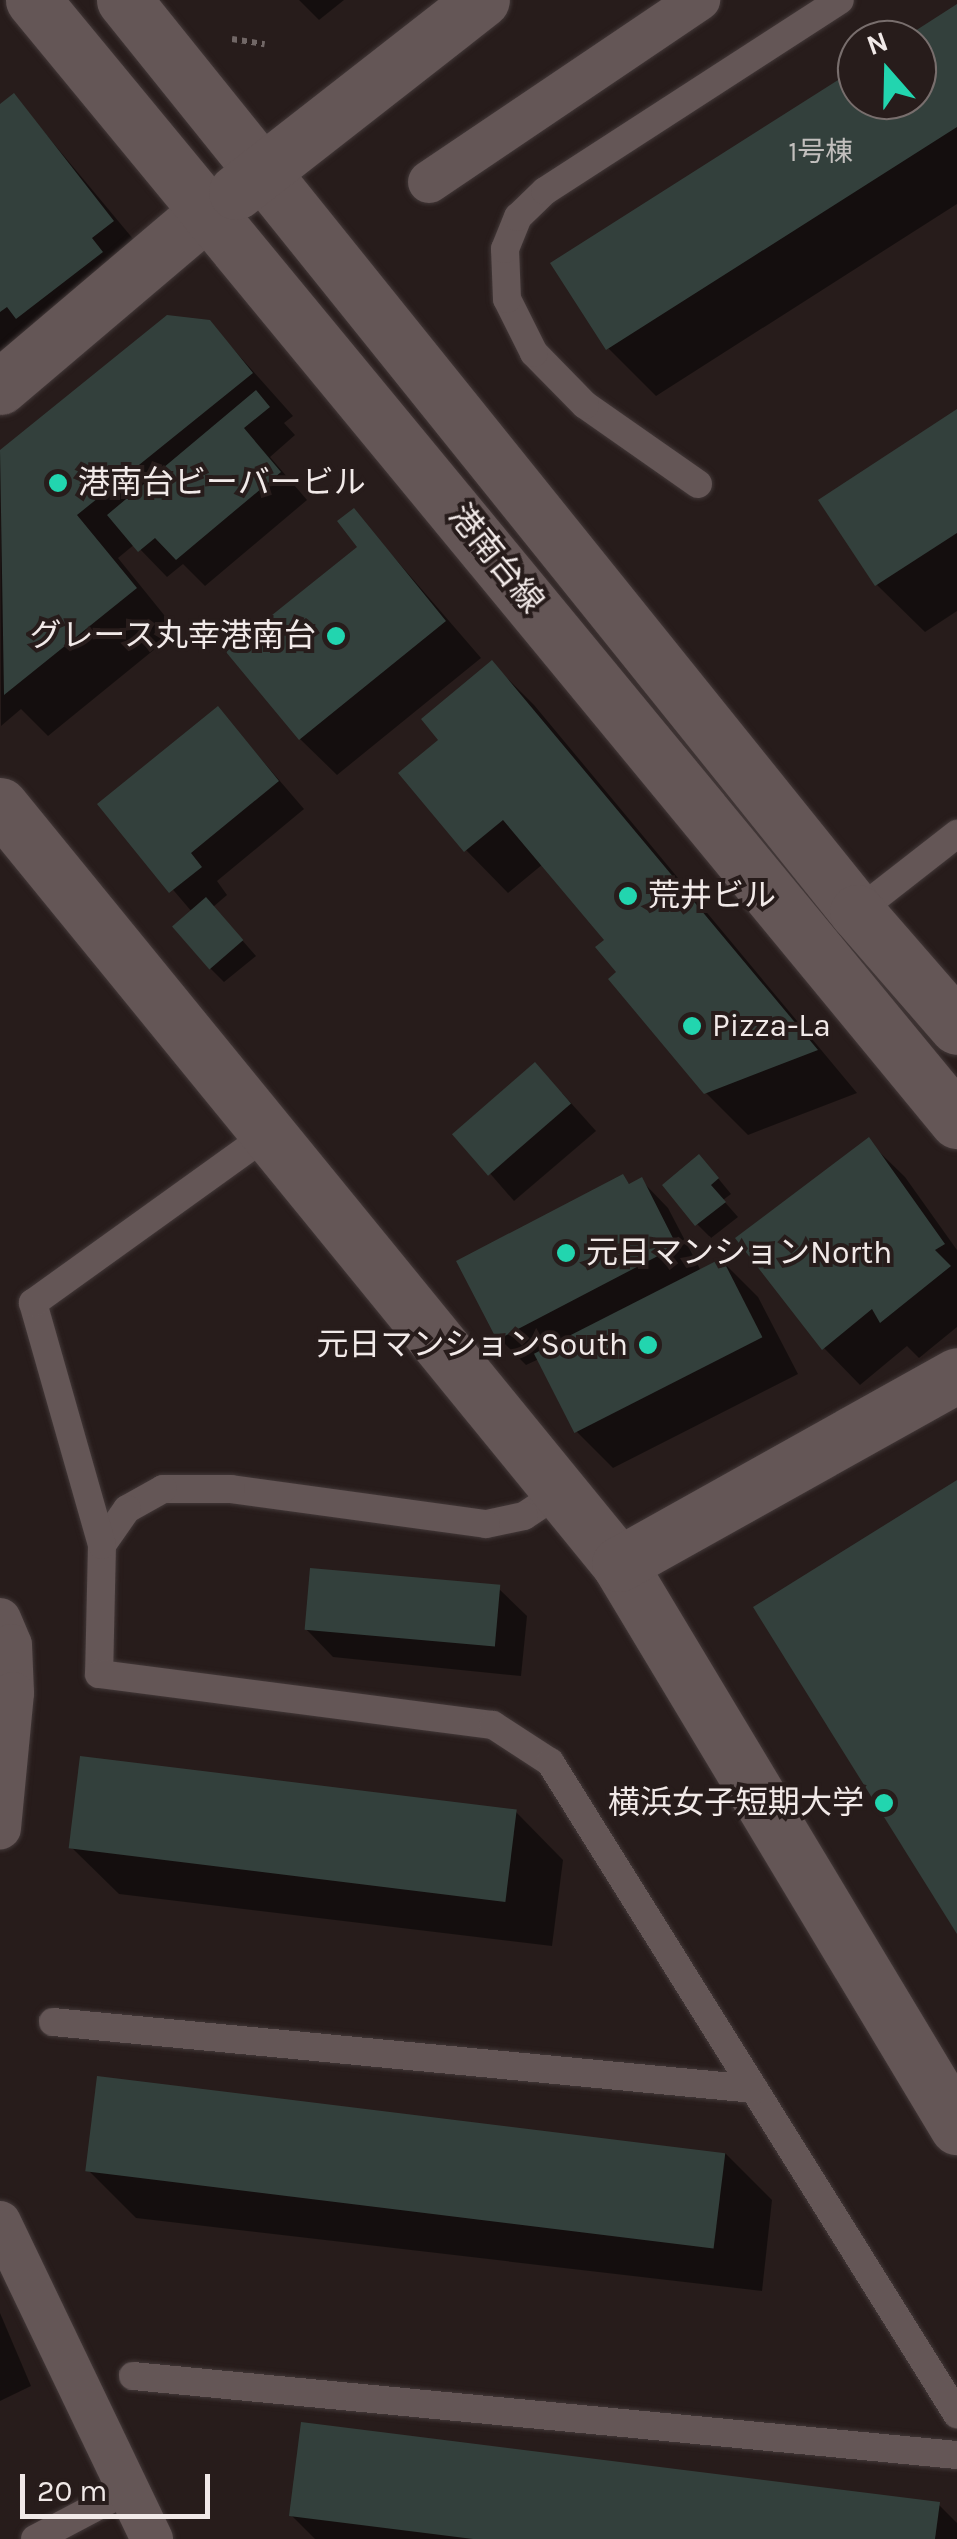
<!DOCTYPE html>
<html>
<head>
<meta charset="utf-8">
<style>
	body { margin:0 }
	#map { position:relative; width:957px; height:2539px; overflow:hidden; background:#271c1b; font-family:Karla,"Noto Sans JP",sans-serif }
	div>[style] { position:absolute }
	.shadow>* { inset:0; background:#0007 }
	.building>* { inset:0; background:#33403c; transform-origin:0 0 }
	.path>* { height:6px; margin-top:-3px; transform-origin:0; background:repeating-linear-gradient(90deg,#716766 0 5px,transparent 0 10px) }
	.roads { filter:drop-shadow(0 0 2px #423838) drop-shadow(0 0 2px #423838) }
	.service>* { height:28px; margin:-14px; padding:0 14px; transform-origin:14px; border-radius:14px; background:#645656 }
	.pedestrian>* { height:42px; margin:-21px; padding:0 21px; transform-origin:21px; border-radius:21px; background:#645656 }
	.minor>* { height:55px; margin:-27.5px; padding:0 27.5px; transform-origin:27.5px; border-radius:27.5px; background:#645656 }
	.tertiary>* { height:55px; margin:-27.5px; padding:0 27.5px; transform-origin:27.5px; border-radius:27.5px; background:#645656 }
	.dots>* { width:28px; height:28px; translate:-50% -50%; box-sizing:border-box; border:5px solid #271c1b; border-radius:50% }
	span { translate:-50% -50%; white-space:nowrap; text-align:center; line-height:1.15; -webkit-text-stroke:8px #271c1b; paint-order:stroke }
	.number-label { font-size:28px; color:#c2bfbd }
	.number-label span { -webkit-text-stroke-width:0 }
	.poi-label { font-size:32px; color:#f1e9e8 }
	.left { translate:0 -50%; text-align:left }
	.right { translate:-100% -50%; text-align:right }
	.street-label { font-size:32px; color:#f1e9e8 }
	.north { position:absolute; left:837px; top:20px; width:100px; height:100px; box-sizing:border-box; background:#271c1b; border:2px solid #786e6d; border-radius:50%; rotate:340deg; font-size:28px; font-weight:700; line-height:40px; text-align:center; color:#f1e9e8 }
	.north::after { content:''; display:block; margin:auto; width:35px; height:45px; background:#22d5af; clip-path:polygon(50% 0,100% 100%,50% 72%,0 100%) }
	.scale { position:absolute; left:20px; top:2474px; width:190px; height:45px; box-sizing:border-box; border:5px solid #f1e9e8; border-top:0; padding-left:12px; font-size:30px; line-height:35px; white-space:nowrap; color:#f1e9e8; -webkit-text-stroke:8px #271c1b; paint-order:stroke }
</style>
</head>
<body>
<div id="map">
	<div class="shadow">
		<div style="clip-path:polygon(299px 0,344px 0,319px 20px)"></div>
		<div style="clip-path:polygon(957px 7px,957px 204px,656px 396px,608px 348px,857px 71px,857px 100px,917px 100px,917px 40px,906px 40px)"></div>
		<div style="clip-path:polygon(14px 96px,149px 258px,0 352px,0 108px)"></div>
		<div style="clip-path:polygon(168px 318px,209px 322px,293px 416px,284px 423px,295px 435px,270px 457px,307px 500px,205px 586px,183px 564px,167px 577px,135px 544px,118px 558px,177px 631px,48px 736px,21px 709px,1px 726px,0 454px)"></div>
		<div style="clip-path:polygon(957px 412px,957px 611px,925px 632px,877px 585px)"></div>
		<div style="clip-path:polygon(354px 511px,481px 658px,337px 775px,300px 739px,361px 547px)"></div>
		<div style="clip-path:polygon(492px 663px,534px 705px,857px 1093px,748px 1135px,706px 1093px,620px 972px,607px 940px,543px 864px,508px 893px,466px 850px,442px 740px)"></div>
		<div style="clip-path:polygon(218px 709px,304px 809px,217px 881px,227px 895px,213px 907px,256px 956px,224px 982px,210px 968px,192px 912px,100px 804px)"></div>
		<div style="clip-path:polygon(562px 1093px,596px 1131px,514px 1201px,455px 1133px)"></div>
		<div style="clip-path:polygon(868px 1141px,905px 1177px,957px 1250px,957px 1327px,919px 1358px,907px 1346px,860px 1385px,824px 1348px)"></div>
		<div style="clip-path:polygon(713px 1172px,731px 1194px,723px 1200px,738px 1217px,711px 1238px,697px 1224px)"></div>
		<div style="clip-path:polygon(623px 1177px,631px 1186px,641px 1180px,668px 1208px,701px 1271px,722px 1261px,758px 1297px,798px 1374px,613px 1468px,577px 1432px,539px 1359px,526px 1365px,499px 1338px)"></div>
		<div style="clip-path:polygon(499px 1589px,527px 1616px,521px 1676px,333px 1657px,306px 1629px)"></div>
		<div style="clip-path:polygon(516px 1812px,563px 1860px,552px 1946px,119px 1894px,71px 1847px)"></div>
		<div style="clip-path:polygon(725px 2153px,772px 2200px,762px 2291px,136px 2218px,88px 2170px)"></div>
		<div style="clip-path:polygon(0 2313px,31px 2386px,0 2401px)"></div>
		<div style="clip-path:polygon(939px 2505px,957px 2523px,957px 2539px,315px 2539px,291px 2515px)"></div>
	</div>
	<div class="building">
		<div style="clip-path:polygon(957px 4px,957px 127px,606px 350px,550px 263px,857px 68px,857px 100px,917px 100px,917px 40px,901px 40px)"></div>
		<div style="clip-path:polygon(14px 93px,114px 221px,92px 238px,103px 252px,16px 319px,7px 307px,0 312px,0 104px)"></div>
		<div style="clip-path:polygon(167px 315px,210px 320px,253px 373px,77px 515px,137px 588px,4px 695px,0 450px)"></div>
		<div style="clip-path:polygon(256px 390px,270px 407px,244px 428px,281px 472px,176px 560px,155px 538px,138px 552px,107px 515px)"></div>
		<div style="clip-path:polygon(957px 409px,957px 533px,875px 586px,818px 500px)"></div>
		<div style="clip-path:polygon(354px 508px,446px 621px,299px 740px,226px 652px,357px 547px,337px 521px)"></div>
		<div style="clip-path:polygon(492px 660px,818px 1050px,704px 1094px,608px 979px,616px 972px,595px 947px,604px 940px,503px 820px,464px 852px,398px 773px,438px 740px,421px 719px)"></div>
		<div style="clip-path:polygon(218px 706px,279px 781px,191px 853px,202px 867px,169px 893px,97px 804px)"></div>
		<div style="left:206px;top:897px;width:57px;height:45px;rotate:49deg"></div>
		<div style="left:535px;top:1062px;width:55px;height:110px;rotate:49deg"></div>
		<div style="clip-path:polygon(869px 1137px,945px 1244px,935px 1250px,951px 1266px,880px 1323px,872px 1309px,822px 1350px,735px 1238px)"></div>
		<div style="clip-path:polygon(699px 1154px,719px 1178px,711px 1185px,726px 1202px,695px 1226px,662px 1185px)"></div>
		<div style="clip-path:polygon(623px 1174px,629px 1184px,642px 1177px,677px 1246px,497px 1340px,456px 1261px)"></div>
		<div style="left:722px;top:1258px;width:89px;height:211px;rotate:63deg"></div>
		<div style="clip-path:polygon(957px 1480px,957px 1934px,753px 1607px)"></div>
		<div style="left:310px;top:1568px;width:191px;height:62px;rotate:5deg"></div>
		<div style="left:80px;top:1756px;width:440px;height:93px;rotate:7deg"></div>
		<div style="left:97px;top:2076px;width:633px;height:96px;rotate:7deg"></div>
		<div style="clip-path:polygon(301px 2422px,940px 2502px,935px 2539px,473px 2539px,289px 2516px)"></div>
	</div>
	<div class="path">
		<div style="left:232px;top:39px;width:33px;rotate:9deg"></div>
	</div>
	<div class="roads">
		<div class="service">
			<div style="left:698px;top:484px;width:138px;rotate:-145deg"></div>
			<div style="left:585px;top:405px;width:73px;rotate:-134.4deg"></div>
			<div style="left:534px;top:353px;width:60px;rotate:-116.6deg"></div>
			<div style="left:507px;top:299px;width:50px;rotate:-92.3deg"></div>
			<div style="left:505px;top:249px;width:35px;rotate:-68deg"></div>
			<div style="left:518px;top:217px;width:37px;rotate:-44deg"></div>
			<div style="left:545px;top:191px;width:351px;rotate:-32.9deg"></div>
			<div style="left:857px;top:912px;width:127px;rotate:-38deg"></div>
			<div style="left:560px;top:1492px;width:43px;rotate:146.3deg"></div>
			<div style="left:524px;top:1516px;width:39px;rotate:168deg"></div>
			<div style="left:486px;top:1524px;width:257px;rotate:-172.2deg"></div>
			<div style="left:231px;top:1489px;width:68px;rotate:180deg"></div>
			<div style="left:163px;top:1489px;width:41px;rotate:150.9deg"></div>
			<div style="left:127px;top:1509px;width:44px;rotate:124.8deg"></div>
			<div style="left:102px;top:1545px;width:129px;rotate:91.3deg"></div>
			<div style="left:99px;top:1674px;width:397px;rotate:7.4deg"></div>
			<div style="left:493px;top:1725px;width:68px;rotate:33deg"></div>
			<div style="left:550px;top:1762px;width:769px;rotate:58.03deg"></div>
			<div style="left:102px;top:1545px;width:252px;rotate:-105.9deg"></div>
			<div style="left:33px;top:1303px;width:289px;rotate:-35.7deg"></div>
			<div style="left:53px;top:2022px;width:704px;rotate:5.46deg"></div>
			<div style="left:133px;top:2376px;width:828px;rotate:5.48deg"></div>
			<div style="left:35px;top:2539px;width:105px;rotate:-27.8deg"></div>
		</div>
		<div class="pedestrian">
			<div style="left:429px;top:182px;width:326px;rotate:-34deg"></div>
			<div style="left:0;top:1619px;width:28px;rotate:67deg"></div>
			<div style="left:11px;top:1645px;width:48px;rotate:87.6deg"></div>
			<div style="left:13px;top:1693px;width:136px;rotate:95.5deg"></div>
			<div style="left:0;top:2222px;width:352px;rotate:64.4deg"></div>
		</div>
		<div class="minor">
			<div style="left:0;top:387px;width:275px;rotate:-40.3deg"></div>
			<div style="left:0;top:805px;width:979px;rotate:50.8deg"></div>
			<div style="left:619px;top:1564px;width:657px;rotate:59.02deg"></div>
			<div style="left:619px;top:1564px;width:387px;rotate:-29.2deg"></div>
		</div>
		<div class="tertiary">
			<div style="left:33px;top:0;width:1453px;rotate:50.5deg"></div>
			<div style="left:124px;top:0;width:1170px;rotate:51.21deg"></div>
			<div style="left:857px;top:912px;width:152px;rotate:49deg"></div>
			<div style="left:236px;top:192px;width:312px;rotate:-38deg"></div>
		</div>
	</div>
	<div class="dots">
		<div style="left:58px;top:483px;background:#22d5af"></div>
		<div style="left:336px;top:636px;background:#22d5af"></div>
		<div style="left:628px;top:896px;background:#22d5af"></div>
		<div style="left:692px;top:1026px;background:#22d5af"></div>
		<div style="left:566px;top:1253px;background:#22d5af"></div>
		<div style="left:648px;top:1345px;background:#22d5af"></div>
		<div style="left:884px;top:1803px;background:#22d5af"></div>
	</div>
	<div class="number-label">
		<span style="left:821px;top:152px">1号棟</span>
	</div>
	<div class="poi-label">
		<span class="left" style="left:78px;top:483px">港南台ビーバービル</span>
		<span class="right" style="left:316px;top:636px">グレース丸幸港南台</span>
		<span class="left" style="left:648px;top:896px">荒井ビル</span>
		<span class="left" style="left:712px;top:1026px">Pizza-La</span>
		<span class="left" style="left:586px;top:1253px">元日マンションNorth</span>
		<span class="right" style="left:628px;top:1345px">元日マンションSouth</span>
		<span class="right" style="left:864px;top:1803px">横浜女子短期大学</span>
	</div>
	<div class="street-label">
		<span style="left:496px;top:559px;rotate:51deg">港南台線</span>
	</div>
	<div class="north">N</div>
	<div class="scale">20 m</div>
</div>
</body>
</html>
